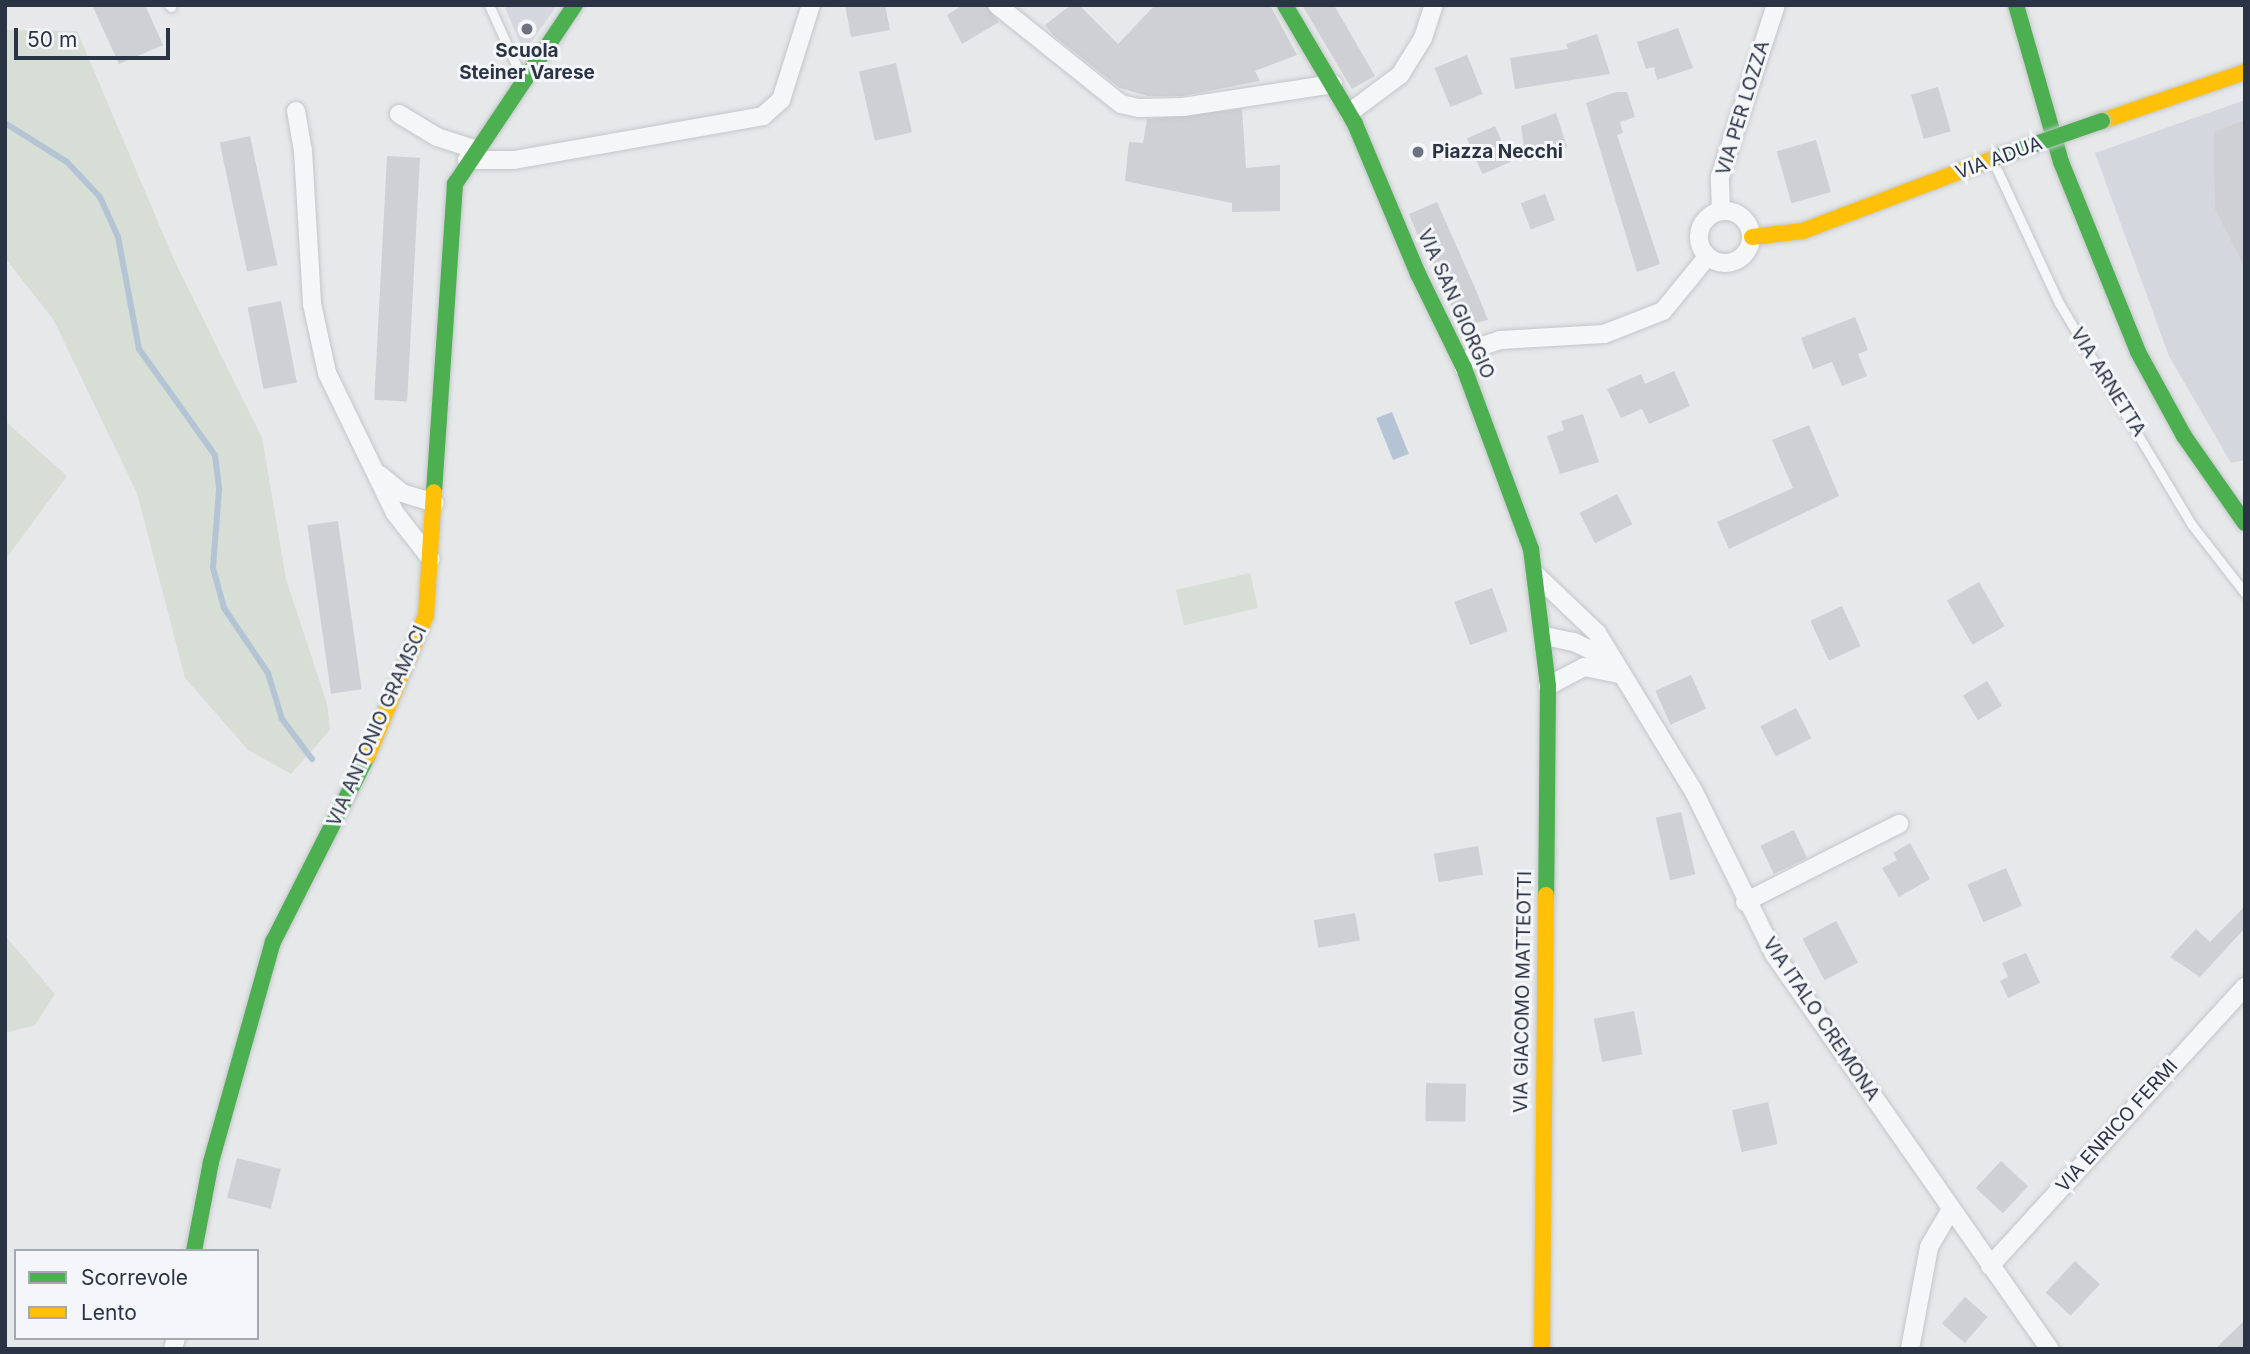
<!DOCTYPE html>
<html>
<head>
<meta charset="utf-8">
<style>
	body { margin:0 }
	#map { position:relative; width:2250px; height:1354px; overflow:hidden; background:#e6e8ea; font-family:Inter,sans-serif }
	div>[style] { position:absolute }
	.built>* { inset:0; background:#d4d7dd }
	.green>* { inset:0; background:#d6ded6; transform-origin:0 0 }
	.water>* { inset:0; background:#b4c4d5; transform-origin:0 0 }
	.stream>* { height:6px; margin:-3px; padding:0 3px; transform-origin:3px; border-radius:3px; background:#b4c4d5 }
	.building>* { inset:0; background:#ced0d3; transform-origin:0 0 }
	.roads { filter:drop-shadow(0 0 2px #c4c6c8) drop-shadow(0 0 2px #c4c6c8) }
	.lane>* { height:9px; margin:-4.5px; padding:0 4.5px; transform-origin:4.5px; border-radius:4.5px; background:#f5f6f7 }
	.street>* { height:18px; margin:-9px; padding:0 9px; transform-origin:9px; border-radius:9px; background:#f5f6f7 }
	.street>.ring { margin:-9px; padding:0; box-sizing:content-box; background:none; border:18px solid #f5f6f7; border-radius:50% }
	.fast>* { height:16px; margin:-8px; padding:0 8px; transform-origin:8px; border-radius:8px; background:#4caf50 }
	.slow>* { height:16px; margin:-8px; padding:0 8px; transform-origin:8px; border-radius:8px; background:#ffc107 }
	.bridges { filter:drop-shadow(0 0 2px #c4c6c8) drop-shadow(0 0 2px #c4c6c8) }
	.fast-bridge>* { height:16px; margin:-8px; padding:0 8px; transform-origin:8px; border-radius:8px; background:#4caf50 }
	.dots>* { width:19px; height:19px; translate:-50% -50%; box-sizing:border-box; border:4px solid #f4f6f9; border-radius:50% }
	span { translate:-50% -50%; white-space:nowrap; text-align:center; line-height:1.15; -webkit-text-stroke:6px #f4f6f9; paint-order:stroke }
	.poi-label { font-size:19px; color:#2b3445; font-weight:700 }
	.left { translate:0 -50%; text-align:left }
	.street-label { font-size:19px; color:#2b3445 }
	.frame { position:absolute; inset:0; border:7px solid #2b3445; pointer-events:none }
	.legend { position:absolute; left:14px; top:1249px; width:245px; height:91px; box-sizing:border-box; background:#f4f6f9; border:2px solid #a4a8b1; margin:0; padding:9px 12px; list-style:none; font-size:21px; color:#2b3445 }
	.legend li { display:flex; align-items:center; gap:14px; height:35px }
	.legend b { width:35px; border:2px solid #a4a8b1 }
	.scale { position:absolute; left:14px; top:28px; width:156px; height:32px; box-sizing:border-box; border:4px solid #2b3445; border-top:0; padding-left:9px; font-size:21px; line-height:24px; white-space:nowrap; color:#2b3445; -webkit-text-stroke:5px #f4f6f9; paint-order:stroke }
</style>
</head>
<body>
<div id="map">
	<div class="built">
		<div style="clip-path:polygon(504px 5px,557px 5px,524px 53px)"></div>
		<div style="clip-path:polygon(2245px 100px,2245px 460px,2231px 463px,2169px 356px,2095px 153px)"></div>
	</div>
	<div class="green">
		<div style="clip-path:polygon(5px 30px,77px 31px,175px 262px,262px 438px,286px 579px,327px 704px,330px 730px,291px 774px,248px 750px,185px 678px,137px 493px,53px 319px,5px 258px)"></div>
		<div style="clip-path:polygon(5px 421px,67px 476px,5px 560px)"></div>
		<div style="left:1250px;top:573px;width:36px;height:76px;rotate:77deg"></div>
		<div style="clip-path:polygon(5px 924px,7px 938px,55px 994px,35px 1025px,5px 1033px)"></div>
	</div>
	<div class="water">
		<div style="left:1392px;top:412px;width:45px;height:17px;rotate:68deg"></div>
	</div>
	<div class="stream">
		<div style="left:5px;top:123px;width:73px;rotate:32.2deg"></div>
		<div style="left:67px;top:162px;width:48px;rotate:46.7deg"></div>
		<div style="left:100px;top:197px;width:44px;rotate:65.8deg"></div>
		<div style="left:118px;top:237px;width:114px;rotate:79.4deg"></div>
		<div style="left:139px;top:349px;width:130px;rotate:54.4deg"></div>
		<div style="left:215px;top:455px;width:35px;rotate:83deg"></div>
		<div style="left:219px;top:490px;width:78px;rotate:94.4deg"></div>
		<div style="left:213px;top:568px;width:41px;rotate:74.6deg"></div>
		<div style="left:224px;top:608px;width:78px;rotate:55.9deg"></div>
		<div style="left:268px;top:673px;width:48px;rotate:73.1deg"></div>
		<div style="left:282px;top:719px;width:50px;rotate:53.1deg"></div>
	</div>
	<div class="building">
		<div style="clip-path:polygon(92px 5px,145px 5px,163px 45px,119px 64px)"></div>
		<div style="clip-path:polygon(845px 5px,885px 5px,890px 30px,851px 37px)"></div>
		<div style="clip-path:polygon(963px 5px,986px 5px,999px 22px,962px 44px,947px 15px)"></div>
		<div style="clip-path:polygon(1071px 5px,1079px 5px,1118px 44px,1155px 5px,1270px 5px,1297px 55px,1255px 71px,1260px 81px,1182px 96px,1148px 96px,1120px 88px,1053px 35px,1045px 25px)"></div>
		<div style="clip-path:polygon(1302px 5px,1334px 5px,1375px 76px,1352px 89px)"></div>
		<div style="clip-path:polygon(1678px 28px,1693px 68px,1657px 80px,1654px 67px,1646px 69px,1637px 42px)"></div>
		<div style="clip-path:polygon(1597px 34px,1610px 74px,1515px 89px,1510px 58px,1568px 49px,1566px 44px)"></div>
		<div style="left:1467px;top:55px;width:42px;height:35px;rotate:68deg"></div>
		<div style="left:896px;top:63px;width:71px;height:38px;rotate:77deg"></div>
		<div style="left:1938px;top:87px;width:46px;height:28px;rotate:74deg"></div>
		<div style="clip-path:polygon(1616px 92px,1627px 92px,1635px 117px,1620px 122px,1623px 133px,1617px 135px,1660px 264px,1637px 272px,1586px 103px)"></div>
		<div style="clip-path:polygon(1242px 109px,1246px 168px,1280px 165px,1280px 211px,1232px 212px,1232px 203px,1125px 181px,1129px 142px,1143px 143px,1147px 119px)"></div>
		<div style="clip-path:polygon(1556px 113px,1567px 147px,1526px 161px,1521px 126px)"></div>
		<div style="clip-path:polygon(2245px 120px,2245px 268px,2215px 209px,2214px 132px)"></div>
		<div style="left:1495px;top:126px;width:39px;height:31px;rotate:66deg"></div>
		<div style="left:250px;top:136px;width:132px;height:31px;rotate:78deg"></div>
		<div style="left:1816px;top:140px;width:54px;height:41px;rotate:74deg"></div>
		<div style="left:387px;top:156px;width:33px;height:244px;rotate:3deg"></div>
		<div style="left:1545px;top:194px;width:28px;height:26px;rotate:69deg"></div>
		<div style="clip-path:polygon(1437px 202px,1475px 288px,1488px 320px,1460px 327px,1424px 239px,1420px 241px,1409px 214px)"></div>
		<div style="left:281px;top:301px;width:83px;height:34px;rotate:79deg"></div>
		<div style="clip-path:polygon(1855px 317px,1868px 350px,1858px 354px,1867px 376px,1842px 386px,1832px 362px,1813px 369px,1801px 338px)"></div>
		<div style="clip-path:polygon(1674px 371px,1690px 406px,1649px 424px,1642px 409px,1621px 418px,1607px 389px,1641px 374px,1645px 384px)"></div>
		<div style="clip-path:polygon(1583px 414px,1599px 462px,1560px 474px,1547px 436px,1564px 430px,1561px 421px)"></div>
		<div style="clip-path:polygon(1809px 425px,1839px 496px,1729px 549px,1717px 522px,1793px 488px,1772px 440px)"></div>
		<div style="left:1617px;top:494px;width:34px;height:42px;rotate:63deg"></div>
		<div style="left:338px;top:521px;width:170px;height:31px;rotate:82deg"></div>
		<div style="left:1979px;top:582px;width:51px;height:37px;rotate:60deg"></div>
		<div style="left:1492px;top:588px;width:46px;height:40px;rotate:70deg"></div>
		<div style="left:1842px;top:606px;width:44px;height:35px;rotate:65deg"></div>
		<div style="left:1691px;top:675px;width:37px;height:39px;rotate:66deg"></div>
		<div style="left:1987px;top:681px;width:29px;height:28px;rotate:59deg"></div>
		<div style="left:1796px;top:708px;width:34px;height:40px;rotate:63deg"></div>
		<div style="left:1681px;top:812px;width:64px;height:26px;rotate:77deg"></div>
		<div style="left:1794px;top:830px;width:31px;height:37px;rotate:65deg"></div>
		<div style="clip-path:polygon(1910px 843px,1930px 879px,1899px 897px,1882px 868px,1897px 860px,1893px 853px)"></div>
		<div style="left:1478px;top:846px;width:29px;height:45px;rotate:80deg"></div>
		<div style="left:2006px;top:868px;width:41px;height:42px;rotate:67deg"></div>
		<div style="clip-path:polygon(2245px 906px,2245px 928px,2200px 977px,2170px 957px,2196px 929px,2210px 942px)"></div>
		<div style="left:1355px;top:913px;width:28px;height:42px;rotate:80deg"></div>
		<div style="left:1836px;top:921px;width:47px;height:38px;rotate:62deg"></div>
		<div style="clip-path:polygon(2026px 953px,2040px 983px,2008px 998px,2000px 981px,2008px 977px,2002px 963px)"></div>
		<div style="left:1634px;top:1011px;width:44px;height:41px;rotate:79deg"></div>
		<div style="left:1426px;top:1083px;width:40px;height:38px;rotate:1deg"></div>
		<div style="left:1768px;top:1102px;width:43px;height:37px;rotate:77deg"></div>
		<div style="left:237px;top:1158px;width:45px;height:41px;rotate:14deg"></div>
		<div style="left:2001px;top:1161px;width:37px;height:37px;rotate:43deg"></div>
		<div style="left:2075px;top:1261px;width:34px;height:43px;rotate:43deg"></div>
		<div style="left:1965px;top:1297px;width:30px;height:35px;rotate:41deg"></div>
		<div style="clip-path:polygon(2245px 1320px,2245px 1349px,2215px 1349px)"></div>
	</div>
	<div class="roads">
		<div class="lane">
			<div style="left:169px;top:5px;width:3px;rotate:45deg"></div>
			<div style="left:489px;top:5px;width:78px;rotate:65.7deg"></div>
			<div style="left:1993px;top:161px;width:157px;rotate:65.1deg"></div>
			<div style="left:2059px;top:303px;width:259px;rotate:59.1deg"></div>
			<div style="left:2192px;top:525px;width:86px;rotate:52.1deg"></div>
		</div>
		<div class="street">
			<div style="left:997px;top:5px;width:159px;rotate:38.6deg"></div>
			<div style="left:1121px;top:104px;width:18px;rotate:13deg"></div>
			<div style="left:1139px;top:108px;width:44px;rotate:-1.3deg"></div>
			<div style="left:1183px;top:107px;width:152px;rotate:-8.7deg"></div>
			<div style="left:296px;top:111px;width:41px;rotate:80.1deg"></div>
			<div style="left:303px;top:151px;width:153px;rotate:86.6deg"></div>
			<div style="left:312px;top:304px;width:71px;rotate:77.7deg"></div>
			<div style="left:327px;top:373px;width:156px;rotate:64.1deg"></div>
			<div style="left:395px;top:513px;width:58px;rotate:52deg"></div>
			<div style="left:1349px;top:113px;width:64px;rotate:-36.7deg"></div>
			<div style="left:1400px;top:75px;width:44px;rotate:-58.1deg"></div>
			<div style="left:1423px;top:38px;width:35px;rotate:-72deg"></div>
			<div style="left:399px;top:114px;width:44px;rotate:31.2deg"></div>
			<div style="left:437px;top:137px;width:39px;rotate:18deg"></div>
			<div style="left:467px;top:160px;width:47px"></div>
			<div style="left:514px;top:160px;width:253px;rotate:-10deg"></div>
			<div style="left:763px;top:116px;width:24px;rotate:-42deg"></div>
			<div style="left:781px;top:100px;width:100px;rotate:-72.5deg"></div>
			<div class="ring" style="left:1699px;top:211px;width:34px;height:34px"></div>
			<div style="left:1721px;top:211px;width:34px;rotate:-92deg"></div>
			<div style="left:1720px;top:177px;width:181px;rotate:-72deg"></div>
			<div style="left:1464px;top:368px;width:26px;rotate:-54deg"></div>
			<div style="left:1479px;top:347px;width:22px;rotate:-18deg"></div>
			<div style="left:1500px;top:340px;width:104px;rotate:-3.3deg"></div>
			<div style="left:1604px;top:334px;width:63px;rotate:-21.3deg"></div>
			<div style="left:1663px;top:311px;width:70px;rotate:-50.8deg"></div>
			<div style="left:380px;top:475px;width:28px;rotate:39deg"></div>
			<div style="left:402px;top:493px;width:34px;rotate:17deg"></div>
			<div style="left:1535px;top:574px;width:86px;rotate:43.6deg"></div>
			<div style="left:1597px;top:633px;width:186px;rotate:58.6deg"></div>
			<div style="left:1694px;top:792px;width:181px;rotate:63.7deg"></div>
			<div style="left:1774px;top:954px;width:482px;rotate:55.1deg"></div>
			<div style="left:1545px;top:636px;width:30px;rotate:12deg"></div>
			<div style="left:1574px;top:642px;width:41px;rotate:25.9deg"></div>
			<div style="left:1548px;top:686px;width:41px;rotate:-27.8deg"></div>
			<div style="left:1584px;top:667px;width:37px;rotate:11deg"></div>
			<div style="left:1745px;top:902px;width:173px;rotate:-26.9deg"></div>
			<div style="left:1990px;top:1266px;width:378px;rotate:-47.6deg"></div>
			<div style="left:173px;top:1349px;width:11px;rotate:-75deg"></div>
			<div style="left:1910px;top:1349px;width:104px;rotate:-79.4deg"></div>
			<div style="left:1929px;top:1247px;width:44px;rotate:-59.9deg"></div>
		</div>
		<div class="fast">
			<div style="left:1285px;top:5px;width:138px;rotate:59.5deg"></div>
			<div style="left:1355px;top:124px;width:163px;rotate:67.2deg"></div>
			<div style="left:1418px;top:274px;width:105px;rotate:63.9deg"></div>
			<div style="left:1464px;top:368px;width:193px;rotate:69.7deg"></div>
			<div style="left:1531px;top:549px;width:138px;rotate:82.9deg"></div>
			<div style="left:1548px;top:686px;width:209px;rotate:90.5deg"></div>
			<div style="left:2016px;top:5px;width:163px;rotate:74deg"></div>
			<div style="left:2061px;top:162px;width:205px;rotate:67.9deg"></div>
			<div style="left:2138px;top:352px;width:96px;rotate:61.3deg"></div>
			<div style="left:2184px;top:436px;width:106px;rotate:55deg"></div>
			<div style="left:434px;top:492px;width:309px;rotate:-86.1deg"></div>
			<div style="left:455px;top:184px;width:216px;rotate:-56.2deg"></div>
			<div style="left:194px;top:1251px;width:91px;rotate:-79.2deg"></div>
			<div style="left:211px;top:1162px;width:229px;rotate:-74.3deg"></div>
			<div style="left:273px;top:942px;width:208px;rotate:-63.1deg"></div>
		</div>
		<div class="slow">
			<div style="left:2102px;top:121px;width:151px;rotate:-18.9deg"></div>
			<div style="left:1752px;top:237px;width:51px;rotate:-6.7deg"></div>
			<div style="left:1803px;top:231px;width:209px;rotate:-20.8deg"></div>
			<div style="left:367px;top:757px;width:154px;rotate:-67.4deg"></div>
			<div style="left:426px;top:615px;width:123px;rotate:-86.3deg"></div>
			<div style="left:1542px;top:1349px;width:454px;rotate:-89.5deg"></div>
		</div>
	</div>
	<div class="bridges">
		<div class="fast-bridge">
			<div style="left:1998px;top:157px;width:110px;rotate:-19.1deg"></div>
		</div>
	</div>
	<div class="dots">
		<div style="left:527px;top:29px;background:#6c737f"></div>
		<div style="left:1418px;top:152px;background:#6c737f"></div>
	</div>
	<div class="poi-label">
		<span style="left:527px;top:62px">Scuola<br>Steiner Varese</span>
		<span class="left" style="left:1432px;top:152px">Piazza Necchi</span>
	</div>
	<div class="street-label">
		<span style="left:1743px;top:108px;rotate:-73deg">VIA PER LOZZA</span>
		<span style="left:1999px;top:158px;rotate:-20deg">VIA ADUA</span>
		<span style="left:1456px;top:304px;rotate:66deg">VIA SAN GIORGIO</span>
		<span style="left:2108px;top:382px;rotate:58deg">VIA ARNETTA</span>
		<span style="left:377px;top:726px;rotate:-66deg">VIA ANTONIO GRAMSCI</span>
		<span style="left:1523px;top:992px;rotate:-89deg">VIA GIACOMO MATTEOTTI</span>
		<span style="left:1821px;top:1019px;rotate:56deg">VIA ITALO CREMONA</span>
		<span style="left:2117px;top:1126px;rotate:-48deg">VIA ENRICO FERMI</span>
	</div>
	<div class="frame"></div>
	<ul class="legend">
	<li><b style="height:9px;background:#4caf50"></b>Scorrevole</li>
	<li><b style="height:9px;background:#ffc107"></b>Lento</li>
	</ul>
	<div class="scale">50 m</div>
</div>
</body>
</html>
